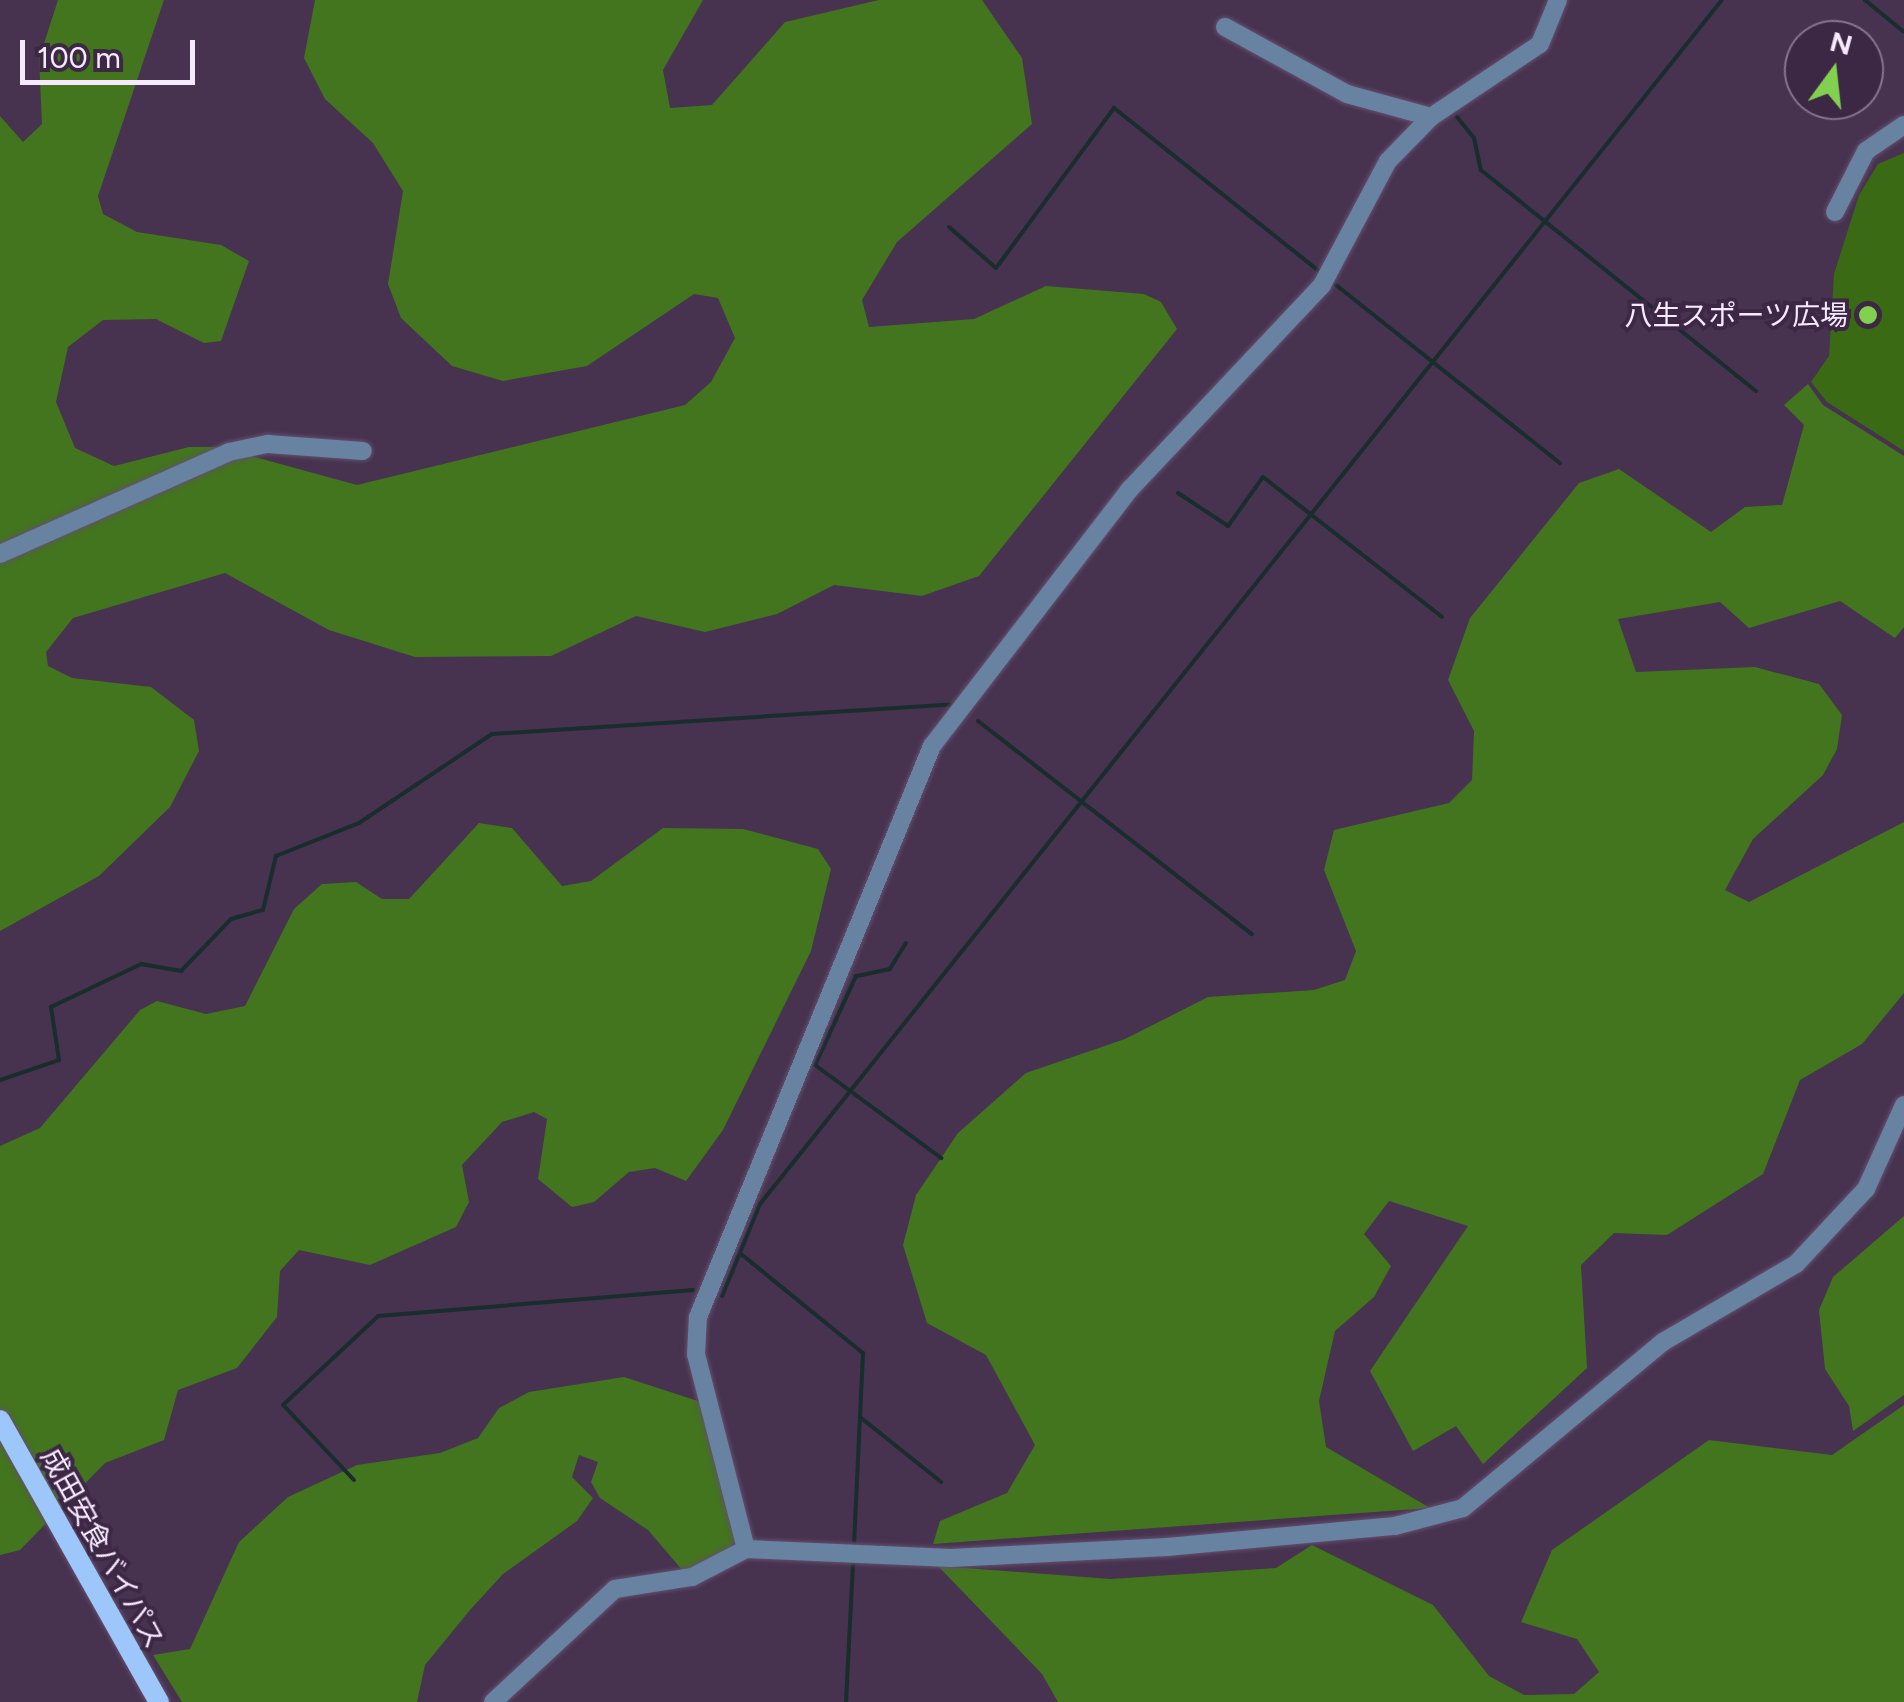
<!DOCTYPE html>
<html>
<head>
<meta charset="utf-8">
<style>
	body { margin:0 }
	#map { position:relative; width:1904px; height:1702px; overflow:hidden; background:#473250; font-family:Figtree,"Noto Sans JP",sans-serif }
	div>[style] { position:absolute }
	.green>* { inset:0; background:#3a6a14 }
	.forest>* { inset:0; background:#43751e }
	.stream>* { height:4px; margin:-2px; padding:0 2px; transform-origin:2px; border-radius:2px; background:#192d2d }
	.roads { filter:drop-shadow(0 0 2px #634f6c) drop-shadow(0 0 2px #634f6c) }
	.minor>* { height:18px; margin:-9px; padding:0 9px; transform-origin:9px; border-radius:9px; background:#6882a2 }
	.major>* { height:20px; margin:-10px; padding:0 10px; transform-origin:10px; border-radius:10px; background:#9dc6fb }
	.dots>* { width:28px; height:28px; translate:-50% -50%; box-sizing:border-box; border:5px solid #3c2745; border-radius:50% }
	span { translate:-50% -50%; white-space:nowrap; text-align:center; line-height:1.15; -webkit-text-stroke:8px #3c2745; paint-order:stroke }
	.poi-label { font-size:28px; color:#f6e9fd }
	.right { translate:-100% -50%; text-align:right }
	.street-label { font-size:28px; color:#f6e9fd }
	.north { position:absolute; left:1784px; top:20px; width:100px; height:100px; box-sizing:border-box; background:#3c2745; border:2px solid #86758f; border-radius:50%; rotate:15deg; font-size:28px; font-weight:700; line-height:40px; text-align:center; color:#f6e9fd }
	.north::after { content:''; display:block; margin:auto; width:35px; height:45px; background:#82d04f; clip-path:polygon(50% 0,100% 100%,50% 72%,0 100%) }
	.scale { position:absolute; left:20px; top:40px; width:175px; height:45px; box-sizing:border-box; border:5px solid #f6e9fd; border-top:0; padding-left:12px; font-size:30px; line-height:35px; white-space:nowrap; color:#f6e9fd; -webkit-text-stroke:8px #3c2745; paint-order:stroke }
</style>
</head>
<body>
<div id="map">
	<div class="green">
		<div style="clip-path:polygon(1904px 153px,1904px 451px,1827px 402px,1811px 382px,1829px 356px,1834px 274px,1859px 195px,1878px 164px)"></div>
	</div>
	<div class="forest">
		<div style="clip-path:polygon(58px 0,164px 0,98px 196px,103px 214px,137px 232px,221px 245px,249px 261px,221px 341px,204px 343px,156px 319px,103px 320px,68px 347px,56px 402px,75px 448px,114px 466px,189px 447px,219px 447px,357px 485px,685px 405px,711px 382px,735px 338px,718px 298px,694px 294px,587px 366px,503px 381px,452px 366px,401px 318px,388px 284px,403px 191px,373px 143px,325px 99px,304px 58px,315px 0,703px 0,663px 70px,670px 108px,712px 105px,785px 22px,879px 0,982px 0,1022px 58px,1032px 124px,897px 242px,862px 300px,869px 327px,974px 319px,1046px 286px,1144px 294px,1161px 302px,1177px 329px,979px 576px,922px 596px,834px 585px,777px 614px,705px 632px,636px 616px,551px 656px,415px 657px,329px 630px,225px 573px,73px 618px,46px 652px,48px 666px,72px 678px,151px 687px,194px 720px,199px 751px,170px 807px,99px 876px,0 931px,0 116px,23px 142px,42px 124px,39px 59px)"></div>
		<div style="clip-path:polygon(1808px 384px,1823px 405px,1904px 456px,1904px 627px,1895px 638px,1840px 601px,1749px 628px,1720px 602px,1618px 619px,1636px 672px,1755px 667px,1819px 684px,1842px 715px,1837px 749px,1823px 775px,1753px 839px,1725px 890px,1749px 902px,1904px 822px,1904px 993px,1862px 1044px,1800px 1080px,1763px 1174px,1667px 1235px,1614px 1233px,1581px 1265px,1587px 1368px,1483px 1464px,1456px 1426px,1413px 1451px,1370px 1371px,1468px 1226px,1389px 1201px,1364px 1234px,1391px 1266px,1374px 1297px,1335px 1331px,1319px 1401px,1326px 1447px,1430px 1508px,933px 1544px,940px 1521px,1007px 1493px,1035px 1445px,986px 1355px,927px 1323px,903px 1245px,916px 1195px,958px 1133px,1026px 1073px,1125px 1039px,1208px 997px,1314px 990px,1345px 980px,1356px 951px,1324px 870px,1334px 830px,1449px 803px,1472px 780px,1474px 731px,1448px 680px,1470px 618px,1579px 483px,1619px 469px,1711px 532px,1745px 507px,1782px 505px,1804px 425px,1784px 405px)"></div>
		<div style="clip-path:polygon(479px 823px,512px 828px,562px 886px,591px 881px,663px 828px,743px 829px,818px 849px,831px 869px,811px 951px,723px 1130px,686px 1181px,655px 1168px,629px 1172px,594px 1202px,572px 1207px,538px 1179px,547px 1119px,534px 1112px,502px 1122px,462px 1165px,469px 1202px,456px 1227px,370px 1265px,299px 1250px,280px 1271px,277px 1317px,237px 1368px,178px 1390px,164px 1440px,105px 1463px,20px 1550px,0 1555px,0 1146px,40px 1128px,140px 1010px,157px 1001px,206px 1014px,245px 1006px,294px 909px,322px 884px,356px 882px,382px 899px,409px 899px)"></div>
		<div style="clip-path:polygon(1904px 1216px,1904px 1395px,1853px 1431px,1849px 1406px,1825px 1369px,1819px 1310px,1833px 1277px)"></div>
		<div style="clip-path:polygon(624px 1377px,701px 1402px,738px 1538px,723px 1558px,683px 1571px,648px 1530px,600px 1498px,591px 1482px,598px 1462px,579px 1455px,572px 1477px,593px 1498px,577px 1521px,503px 1574px,470px 1610px,425px 1665px,417px 1702px,182px 1702px,153px 1655px,190px 1649px,239px 1542px,288px 1497px,357px 1465px,440px 1453px,478px 1438px,499px 1408px,529px 1392px)"></div>
		<div style="clip-path:polygon(1904px 1405px,1904px 1702px,1058px 1702px,1042px 1674px,938px 1566px,1111px 1579px,1276px 1568px,1312px 1545px,1433px 1605px,1489px 1676px,1524px 1695px,1574px 1694px,1599px 1672px,1577px 1639px,1521px 1622px,1552px 1550px,1709px 1440px,1832px 1455px)"></div>
	</div>
	<div class="stream">
		<div style="left:1865px;top:0;width:50px;rotate:39.4deg"></div>
		<div style="left:1457px;top:117px;width:27px;rotate:51deg"></div>
		<div style="left:1474px;top:138px;width:33px;rotate:78deg"></div>
		<div style="left:1481px;top:170px;width:353px;rotate:38.8deg"></div>
		<div style="left:949px;top:227px;width:62px;rotate:41.1deg"></div>
		<div style="left:996px;top:268px;width:199px;rotate:-53.6deg"></div>
		<div style="left:1114px;top:108px;width:262px;rotate:38.5deg"></div>
		<div style="left:1336px;top:285px;width:286px;rotate:38.5deg"></div>
		<div style="left:1178px;top:493px;width:60px;rotate:33.4deg"></div>
		<div style="left:1228px;top:526px;width:60px;rotate:-54.5deg"></div>
		<div style="left:1263px;top:477px;width:227px;rotate:38deg"></div>
		<div style="left:978px;top:721px;width:347px;rotate:37.9deg"></div>
		<div style="left:906px;top:943px;width:31px;rotate:122deg"></div>
		<div style="left:890px;top:969px;width:35px;rotate:168deg"></div>
		<div style="left:856px;top:976px;width:98px;rotate:114.7deg"></div>
		<div style="left:815px;top:1065px;width:157px;rotate:36.4deg"></div>
		<div style="left:0;top:1080px;width:62px;rotate:-18.7deg"></div>
		<div style="left:59px;top:1060px;width:54px;rotate:-98.6deg"></div>
		<div style="left:51px;top:1007px;width:100px;rotate:-25.5deg"></div>
		<div style="left:141px;top:964px;width:41px;rotate:9.9deg"></div>
		<div style="left:181px;top:971px;width:72px;rotate:-46.1deg"></div>
		<div style="left:231px;top:919px;width:33px;rotate:-16deg"></div>
		<div style="left:263px;top:910px;width:56px;rotate:-76.5deg"></div>
		<div style="left:276px;top:856px;width:89px;rotate:-21.7deg"></div>
		<div style="left:359px;top:823px;width:160px;rotate:-33.8deg"></div>
		<div style="left:492px;top:734px;width:459px;rotate:-3.7deg"></div>
		<div style="left:741px;top:1254px;width:157px;rotate:39.1deg"></div>
		<div style="left:863px;top:1353px;width:188px;rotate:92.7deg"></div>
		<div style="left:722px;top:1296px;width:100px;rotate:-67.6deg"></div>
		<div style="left:760px;top:1204px;width:1541px;rotate:-51.38deg"></div>
		<div style="left:860px;top:1417px;width:104px;rotate:38.7deg"></div>
		<div style="left:354px;top:1480px;width:103px;rotate:-133.4deg"></div>
		<div style="left:283px;top:1405px;width:130px;rotate:-43.1deg"></div>
		<div style="left:378px;top:1316px;width:316px;rotate:-4.7deg"></div>
		<div style="left:846px;top:1702px;width:137px;rotate:-87.1deg"></div>
	</div>
	<div class="roads">
		<div class="minor">
			<div style="left:1225px;top:27px;width:139px;rotate:28.8deg"></div>
			<div style="left:1347px;top:94px;width:87px;rotate:15.3deg"></div>
			<div style="left:1835px;top:212px;width:68px;rotate:-63.1deg"></div>
			<div style="left:1866px;top:151px;width:46px;rotate:-34.4deg"></div>
			<div style="left:0;top:554px;width:251px;rotate:-24deg"></div>
			<div style="left:229px;top:452px;width:40px;rotate:-12deg"></div>
			<div style="left:268px;top:444px;width:95px;rotate:4.2deg"></div>
			<div style="left:746px;top:1549px;width:201px;rotate:-104.4deg"></div>
			<div style="left:696px;top:1354px;width:37px;rotate:-87deg"></div>
			<div style="left:698px;top:1317px;width:617px;rotate:-67.72deg"></div>
			<div style="left:932px;top:746px;width:324px;rotate:-52.4deg"></div>
			<div style="left:1130px;top:489px;width:280px;rotate:-46.7deg"></div>
			<div style="left:1322px;top:285px;width:140px;rotate:-62deg"></div>
			<div style="left:1388px;top:161px;width:62px;rotate:-45.7deg"></div>
			<div style="left:1431px;top:117px;width:131px;rotate:-33.8deg"></div>
			<div style="left:1540px;top:44px;width:48px;rotate:-67.8deg"></div>
			<div style="left:493px;top:1702px;width:166px;rotate:-42.8deg"></div>
			<div style="left:615px;top:1589px;width:78px;rotate:-8.9deg"></div>
			<div style="left:692px;top:1577px;width:61px;rotate:-27.4deg"></div>
			<div style="left:746px;top:1549px;width:205px;rotate:2.5deg"></div>
			<div style="left:951px;top:1558px;width:216px;rotate:-2.9deg"></div>
			<div style="left:1167px;top:1547px;width:229px;rotate:-5.3deg"></div>
			<div style="left:1395px;top:1526px;width:70px;rotate:-14.8deg"></div>
			<div style="left:1463px;top:1508px;width:260px;rotate:-39.7deg"></div>
			<div style="left:1663px;top:1342px;width:154px;rotate:-30.4deg"></div>
			<div style="left:1796px;top:1264px;width:103px;rotate:-47deg"></div>
			<div style="left:1866px;top:1189px;width:92px;rotate:-65.7deg"></div>
		</div>
		<div class="major">
			<div style="left:0;top:1420px;width:324px;rotate:60.6deg"></div>
		</div>
	</div>
	<div class="dots">
		<div style="left:1868px;top:315px;background:#82d04f"></div>
	</div>
	<div class="poi-label">
		<span class="right" style="left:1848px;top:315px">八生スポーツ広場</span>
	</div>
	<div class="street-label">
		<span style="left:103px;top:1548px;rotate:61deg">成田安食バイパス</span>
	</div>
	<div class="north">N</div>
	<div class="scale">100 m</div>
</div>
</body>
</html>
